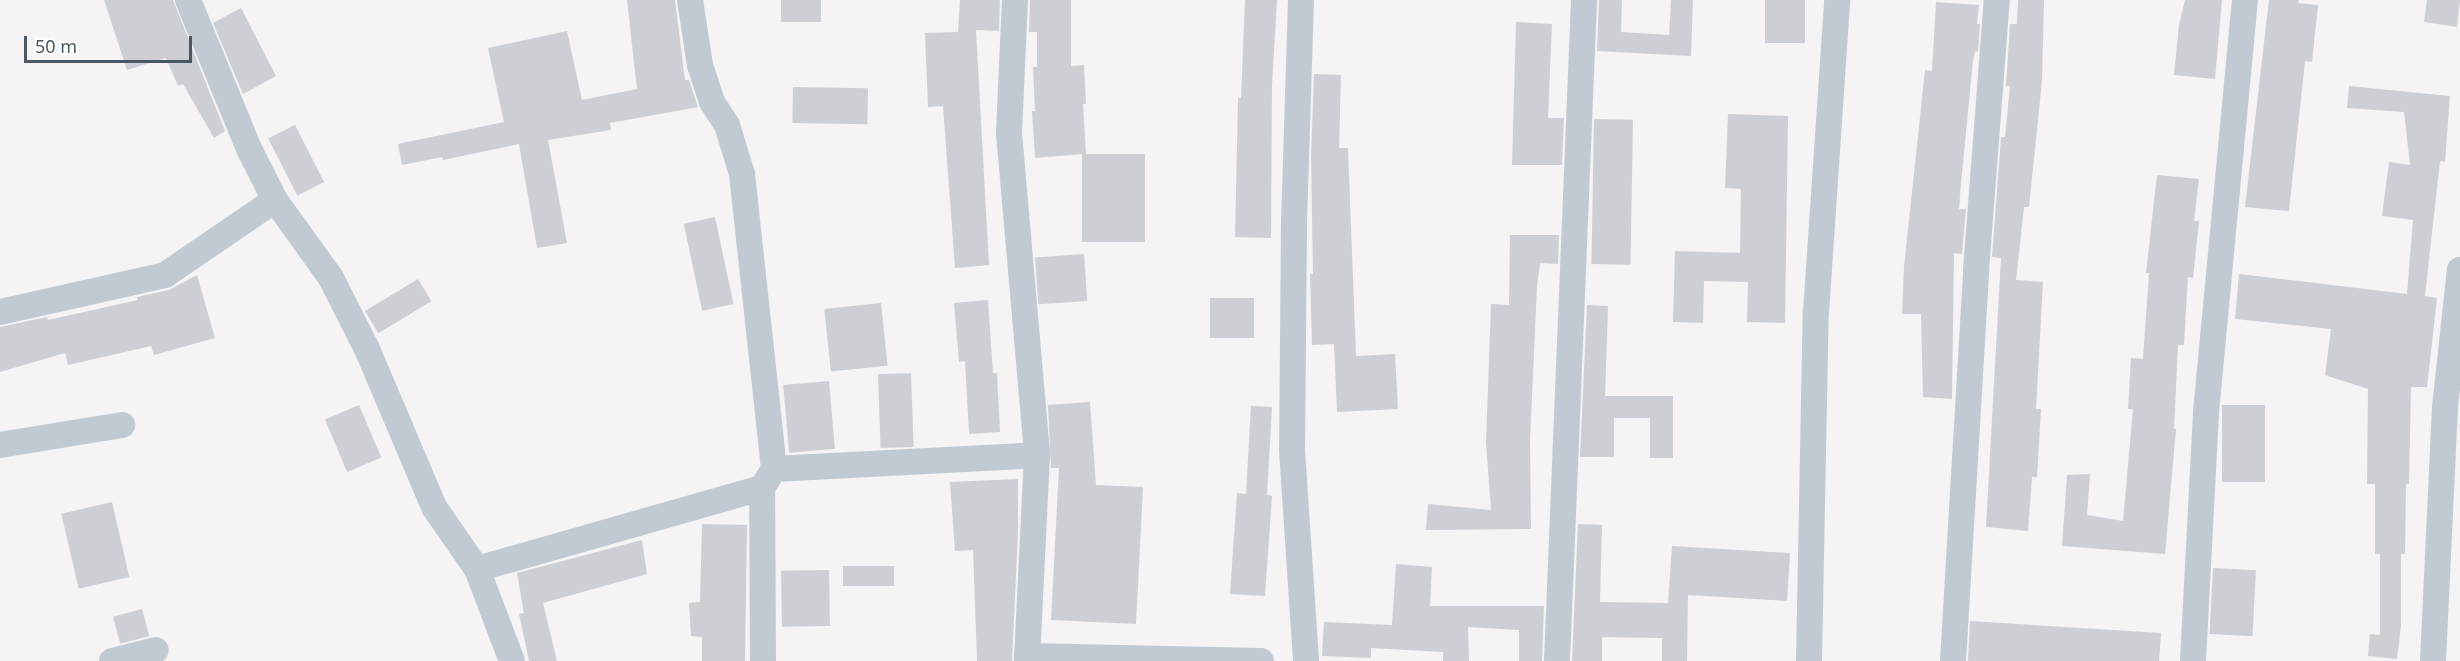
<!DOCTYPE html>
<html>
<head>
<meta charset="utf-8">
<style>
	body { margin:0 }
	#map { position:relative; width:2460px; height:661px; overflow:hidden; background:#f5f3f3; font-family:"Noto Sans",sans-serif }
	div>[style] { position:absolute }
	.building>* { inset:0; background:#cdcfd5; transform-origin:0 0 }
	.street>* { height:26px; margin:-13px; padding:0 13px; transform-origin:13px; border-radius:13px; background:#c1cad2 }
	span { translate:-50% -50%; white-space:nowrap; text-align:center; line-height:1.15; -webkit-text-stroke:5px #fff; paint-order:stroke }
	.scale { position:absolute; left:24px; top:36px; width:168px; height:27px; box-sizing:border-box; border:3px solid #4a5661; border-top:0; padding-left:8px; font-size:18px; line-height:21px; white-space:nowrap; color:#4a5661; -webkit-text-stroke:4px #fff; paint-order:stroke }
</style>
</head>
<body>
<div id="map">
	<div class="building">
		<div style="clip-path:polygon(104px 0,173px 0,225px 131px,214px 138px,183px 84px,178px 86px,166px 58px,127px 70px)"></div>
		<div style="clip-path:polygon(627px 0,675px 0,685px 80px,689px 80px,698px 107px,610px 123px,611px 130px,548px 140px,567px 243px,537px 248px,519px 144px,443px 160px,442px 157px,402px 165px,398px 144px,504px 122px,488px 48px,567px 31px,582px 100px,637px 89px)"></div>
		<div style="left:781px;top:0;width:40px;height:22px"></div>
		<div style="clip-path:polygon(960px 0,1000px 0,999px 31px,976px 30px,989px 265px,955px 268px,943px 106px,928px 107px,925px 33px,958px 32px)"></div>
		<div style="clip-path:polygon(1030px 0,1071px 0,1071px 66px,1084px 65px,1086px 104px,1083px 104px,1086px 154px,1145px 154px,1145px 242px,1082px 242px,1082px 154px,1035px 158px,1032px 111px,1035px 111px,1033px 67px,1037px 67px,1037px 32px,1029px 32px)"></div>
		<div style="clip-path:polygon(1245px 0,1277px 0,1272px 85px,1271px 238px,1235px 237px,1238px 98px,1241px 98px)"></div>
		<div style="clip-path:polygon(1599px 0,1622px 0,1621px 32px,1669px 35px,1671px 0,1693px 0,1691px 56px,1597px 51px)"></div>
		<div style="left:1765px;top:0;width:40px;height:43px"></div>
		<div style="clip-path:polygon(2018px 0,2044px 0,2042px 81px,2029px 207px,2024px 207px,2016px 280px,2043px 282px,2036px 409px,2041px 409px,2037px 477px,2032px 477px,2028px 531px,1986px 527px,2001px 258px,1992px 257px,2001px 137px,2005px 137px,2010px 86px,2006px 86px,2010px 24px,2017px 24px)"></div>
		<div style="clip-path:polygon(2185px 0,2222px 0,2215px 79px,2174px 75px,2179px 25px)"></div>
		<div style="clip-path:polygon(2269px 0,2299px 0,2298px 3px,2318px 5px,2312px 62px,2305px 61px,2289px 211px,2245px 207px)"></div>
		<div style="clip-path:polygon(2427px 0,2460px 0,2457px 27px,2424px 22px)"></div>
		<div style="clip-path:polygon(1936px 2px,1979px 5px,1977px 24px,1980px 24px,1978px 52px,1975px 51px,1973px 61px,1961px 183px,1959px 209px,1966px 209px,1962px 254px,1954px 253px,1952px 399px,1923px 397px,1921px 314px,1902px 314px,1904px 267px,1925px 70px,1932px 71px)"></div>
		<div style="clip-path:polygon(241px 8px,276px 76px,243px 94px,213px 23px)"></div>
		<div style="clip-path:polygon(1516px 22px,1552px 24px,1548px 118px,1564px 118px,1562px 165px,1512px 165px)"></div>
		<div style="clip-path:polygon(1314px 74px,1341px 75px,1339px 148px,1348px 148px,1356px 356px,1395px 354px,1398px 409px,1337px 412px,1334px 344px,1312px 345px,1310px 274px,1313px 274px,1311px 157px)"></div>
		<div style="clip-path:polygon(2349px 86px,2450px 96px,2445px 162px,2440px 161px,2425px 296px,2437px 298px,2427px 387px,2411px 387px,2409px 484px,2406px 484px,2405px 554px,2401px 554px,2401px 626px,2397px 659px,2368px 656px,2370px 634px,2380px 635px,2380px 554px,2375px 554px,2375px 484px,2367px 484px,2368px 389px,2325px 375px,2331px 329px,2235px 319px,2239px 274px,2407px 294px,2413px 220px,2382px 216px,2389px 162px,2410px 165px,2404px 112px,2347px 108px)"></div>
		<div style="left:793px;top:87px;width:75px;height:36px;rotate:1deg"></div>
		<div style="clip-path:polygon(1728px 114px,1788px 116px,1785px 323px,1747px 322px,1748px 282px,1704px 281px,1703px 323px,1673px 322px,1675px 251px,1740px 253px,1741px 189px,1725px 188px)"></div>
		<div style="left:1594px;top:119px;width:39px;height:145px;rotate:1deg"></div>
		<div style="left:295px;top:125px;width:64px;height:30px;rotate:63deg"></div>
		<div style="clip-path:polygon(2157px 175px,2199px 179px,2194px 221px,2199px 221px,2193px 278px,2188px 277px,2184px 345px,2178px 345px,2174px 429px,2176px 429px,2165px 554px,2062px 546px,2067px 475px,2090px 474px,2087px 515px,2123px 521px,2133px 409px,2128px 409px,2131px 358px,2143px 359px,2149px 273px,2146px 273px)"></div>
		<div style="left:715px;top:217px;width:89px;height:32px;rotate:78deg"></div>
		<div style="clip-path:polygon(1510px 235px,1559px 235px,1558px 264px,1540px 263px,1537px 286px,1530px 440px,1531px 529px,1426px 530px,1428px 504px,1491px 510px,1486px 442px,1491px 304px,1509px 305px)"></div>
		<div style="left:1084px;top:254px;width:47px;height:49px;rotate:86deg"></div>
		<div style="clip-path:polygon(197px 275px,215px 338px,154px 355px,151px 346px,68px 365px,65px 353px,0 372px,0 327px,47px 317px,48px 320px,138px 300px,137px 297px,169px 290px)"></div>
		<div style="left:418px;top:279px;width:26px;height:62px;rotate:59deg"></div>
		<div style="left:1210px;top:298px;width:44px;height:40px"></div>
		<div style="clip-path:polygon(988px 300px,993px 373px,997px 373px,1000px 432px,969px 434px,965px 361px,959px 362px,954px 303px)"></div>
		<div style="left:881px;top:303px;width:63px;height:57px;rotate:84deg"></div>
		<div style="clip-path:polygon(1587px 305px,1608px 306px,1605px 396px,1673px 396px,1673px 458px,1650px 458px,1650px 418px,1614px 418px,1614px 457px,1580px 457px)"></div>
		<div style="left:911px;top:373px;width:74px;height:33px;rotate:88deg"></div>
		<div style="left:829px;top:381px;width:68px;height:46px;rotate:85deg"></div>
		<div style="clip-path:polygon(1090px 402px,1096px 485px,1143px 487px,1136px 624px,1051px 620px,1059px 468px,1051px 468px,1048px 405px)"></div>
		<div style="left:359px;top:405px;width:57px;height:37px;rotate:67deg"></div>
		<div style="left:2222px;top:405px;width:43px;height:77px"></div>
		<div style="clip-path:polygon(1251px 406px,1272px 407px,1267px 495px,1272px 496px,1265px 596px,1230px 594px,1237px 493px,1246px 494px)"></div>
		<div style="clip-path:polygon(1018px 479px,1018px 532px,1012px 661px,977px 661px,973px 550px,955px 551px,950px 482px)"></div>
		<div style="left:112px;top:502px;width:77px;height:52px;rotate:77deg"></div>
		<div style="clip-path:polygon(702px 524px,747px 525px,745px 661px,702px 661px,702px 637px,691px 636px,689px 603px,700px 602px)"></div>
		<div style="clip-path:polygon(1578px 524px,1602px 525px,1600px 602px,1668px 603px,1672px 546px,1790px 553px,1787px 601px,1688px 595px,1687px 661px,1662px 661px,1662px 638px,1602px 637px,1602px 661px,1572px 661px)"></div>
		<div style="clip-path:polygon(642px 540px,647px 574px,543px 603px,557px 661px,529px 661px,519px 614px,524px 613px,517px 573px)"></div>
		<div style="clip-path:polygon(1396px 564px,1432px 567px,1430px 606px,1544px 606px,1542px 661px,1519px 661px,1519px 630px,1468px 627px,1469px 661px,1443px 661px,1443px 652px,1371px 648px,1371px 658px,1322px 656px,1324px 622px,1392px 625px)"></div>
		<div style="left:843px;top:566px;width:51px;height:20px"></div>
		<div style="left:2213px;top:568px;width:43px;height:66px;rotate:3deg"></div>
		<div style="left:829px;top:570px;width:56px;height:48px;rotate:89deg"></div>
		<div style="left:142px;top:609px;width:28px;height:30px;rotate:75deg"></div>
		<div style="clip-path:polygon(1970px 621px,2161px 633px,2159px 661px,1968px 661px)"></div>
	</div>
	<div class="street">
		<div style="left:188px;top:0;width:161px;rotate:67.7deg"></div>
		<div style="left:249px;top:149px;width:57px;rotate:63deg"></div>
		<div style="left:275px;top:200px;width:96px;rotate:54.3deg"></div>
		<div style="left:331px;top:278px;width:80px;rotate:63.1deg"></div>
		<div style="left:367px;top:349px;width:172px;rotate:67deg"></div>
		<div style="left:434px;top:507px;width:75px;rotate:55.3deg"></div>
		<div style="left:477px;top:569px;width:98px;rotate:69.2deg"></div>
		<div style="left:690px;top:0;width:66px;rotate:81.3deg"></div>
		<div style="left:700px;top:65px;width:39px;rotate:72deg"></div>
		<div style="left:712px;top:102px;width:27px;rotate:57deg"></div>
		<div style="left:727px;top:125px;width:51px;rotate:73deg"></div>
		<div style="left:742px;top:174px;width:297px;rotate:83.8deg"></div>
		<div style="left:1015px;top:0;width:133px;rotate:92.6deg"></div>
		<div style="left:1009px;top:133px;width:323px;rotate:85deg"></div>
		<div style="left:1037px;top:455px;width:206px;rotate:92.8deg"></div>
		<div style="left:1301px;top:0;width:226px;rotate:91.8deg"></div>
		<div style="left:1294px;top:226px;width:224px;rotate:90.5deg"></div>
		<div style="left:1292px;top:450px;width:211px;rotate:86.2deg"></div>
		<div style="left:0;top:312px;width:169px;rotate:-12.6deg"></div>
		<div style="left:165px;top:275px;width:133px;rotate:-34.3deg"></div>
		<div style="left:0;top:445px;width:124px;rotate:-9.3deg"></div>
		<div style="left:477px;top:569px;width:296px;rotate:-15.9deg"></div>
		<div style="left:1027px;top:656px;width:234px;rotate:1.2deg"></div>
		<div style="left:112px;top:661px;width:45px;rotate:-14deg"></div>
		<div style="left:763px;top:661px;width:173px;rotate:-90.3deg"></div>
		<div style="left:762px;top:488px;width:22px;rotate:-58deg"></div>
		<div style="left:774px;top:469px;width:263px;rotate:-3deg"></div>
		<div style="left:1557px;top:661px;width:662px;rotate:-87.66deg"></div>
		<div style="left:1809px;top:661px;width:349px;rotate:-88.9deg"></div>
		<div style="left:1816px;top:312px;width:313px;rotate:-86.1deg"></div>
		<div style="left:1953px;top:661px;width:392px;rotate:-86.6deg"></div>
		<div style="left:1976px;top:270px;width:271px;rotate:-85.6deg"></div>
		<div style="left:2193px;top:661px;width:249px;rotate:-87deg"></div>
		<div style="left:2206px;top:412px;width:414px;rotate:-84.6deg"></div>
		<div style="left:2433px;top:661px;width:254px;rotate:-87.3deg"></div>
		<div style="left:2445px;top:407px;width:138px;rotate:-83.8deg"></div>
	</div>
	<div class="scale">50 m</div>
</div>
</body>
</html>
